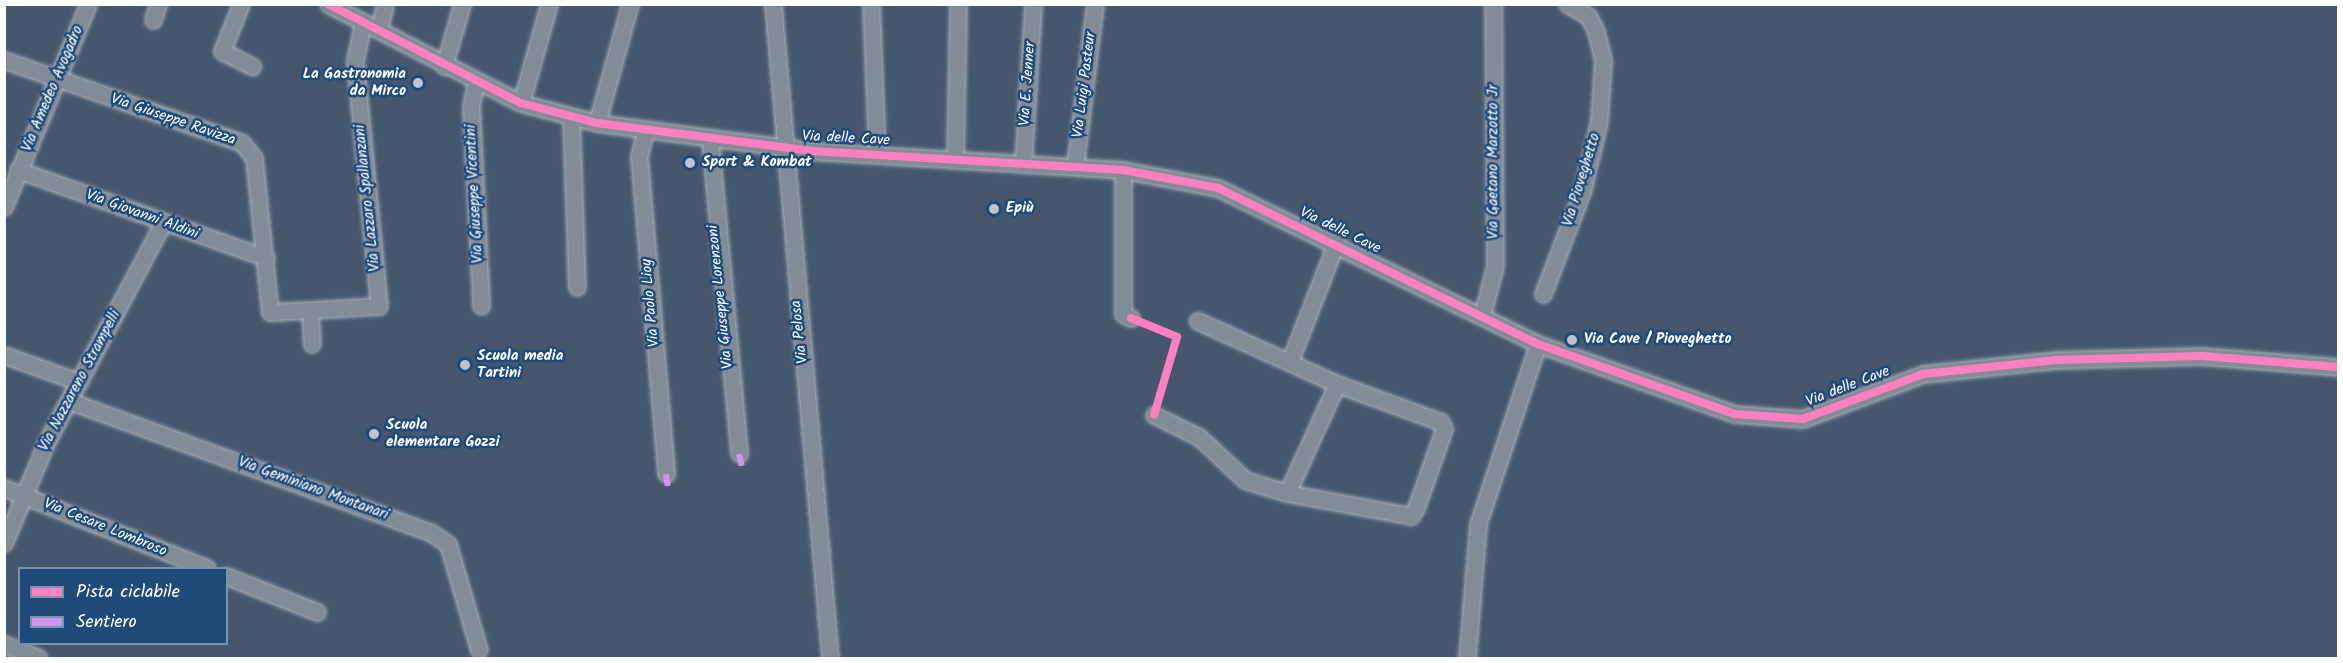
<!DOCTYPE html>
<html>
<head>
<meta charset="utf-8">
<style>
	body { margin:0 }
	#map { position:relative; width:2343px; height:663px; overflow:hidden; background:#45576d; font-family:Kalam,sans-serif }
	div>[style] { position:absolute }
	.roads { filter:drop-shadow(0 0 2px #abb3bd) drop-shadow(0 0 2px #abb3bd) }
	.minor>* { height:15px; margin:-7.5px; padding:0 7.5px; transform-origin:7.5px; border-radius:7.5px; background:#828c97 }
	.quiet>* { height:6px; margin-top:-3px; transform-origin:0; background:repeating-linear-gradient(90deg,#d193ec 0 12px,transparent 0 18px) }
	.cycleway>* { height:8px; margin:-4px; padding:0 4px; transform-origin:4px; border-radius:4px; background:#ff80c0 }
	.dots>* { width:16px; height:16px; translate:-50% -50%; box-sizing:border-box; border:3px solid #1f4a7a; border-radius:50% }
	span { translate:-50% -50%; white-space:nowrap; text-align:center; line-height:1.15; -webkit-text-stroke:5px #1f4a7a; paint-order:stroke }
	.poi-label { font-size:15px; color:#fff; font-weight:700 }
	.right { translate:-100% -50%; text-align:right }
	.left { translate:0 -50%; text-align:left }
	.street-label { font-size:15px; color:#fff }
	.frame { position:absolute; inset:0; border:6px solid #fff; pointer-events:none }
	.legend { position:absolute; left:18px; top:567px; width:210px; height:78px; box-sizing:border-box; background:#1f4a7a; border:2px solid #7992af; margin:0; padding:8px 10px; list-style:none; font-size:18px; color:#fff }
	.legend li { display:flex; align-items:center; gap:12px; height:30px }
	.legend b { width:30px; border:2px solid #7992af }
</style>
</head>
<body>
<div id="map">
	<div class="roads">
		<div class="minor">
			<div style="left:241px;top:4px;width:51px;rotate:112deg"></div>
			<div style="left:222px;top:51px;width:34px;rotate:27deg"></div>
			<div style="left:328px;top:4px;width:217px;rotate:27.2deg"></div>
			<div style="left:521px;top:103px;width:79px;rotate:14.7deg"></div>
			<div style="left:597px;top:123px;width:217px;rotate:7.4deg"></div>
			<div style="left:812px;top:151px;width:312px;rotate:3.5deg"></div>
			<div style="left:1123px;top:170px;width:97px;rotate:10.7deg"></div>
			<div style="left:1218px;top:188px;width:356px;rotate:26deg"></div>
			<div style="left:1538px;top:344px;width:209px;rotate:19.6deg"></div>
			<div style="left:1735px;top:414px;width:68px;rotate:4.2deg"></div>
			<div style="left:1803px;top:419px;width:128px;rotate:-20.6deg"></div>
			<div style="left:1923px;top:374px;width:134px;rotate:-6deg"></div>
			<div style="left:2056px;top:360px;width:146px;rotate:-1.6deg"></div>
			<div style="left:2202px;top:356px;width:136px;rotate:4.6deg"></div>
			<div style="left:773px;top:4px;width:656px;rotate:85.02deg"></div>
			<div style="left:871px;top:4px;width:150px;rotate:87.7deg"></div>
			<div style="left:153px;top:20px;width:17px;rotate:-73deg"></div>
			<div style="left:379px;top:30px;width:27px;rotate:-77deg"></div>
			<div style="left:4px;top:60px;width:252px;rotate:19.2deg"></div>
			<div style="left:242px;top:143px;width:19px;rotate:51deg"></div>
			<div style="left:254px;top:158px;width:155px;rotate:84.1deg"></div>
			<div style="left:270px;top:312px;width:40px;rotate:-2.9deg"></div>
			<div style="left:310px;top:310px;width:34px;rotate:87deg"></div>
			<div style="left:444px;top:66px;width:65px;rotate:-73.8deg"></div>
			<div style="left:476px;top:82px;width:25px;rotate:102deg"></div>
			<div style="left:471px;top:106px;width:200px;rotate:87.1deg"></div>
			<div style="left:521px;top:103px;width:103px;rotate:-74.2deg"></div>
			<div style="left:571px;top:118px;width:169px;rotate:88deg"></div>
			<div style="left:597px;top:123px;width:123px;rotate:-74.5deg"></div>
			<div style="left:645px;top:132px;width:25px;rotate:104deg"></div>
			<div style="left:639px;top:156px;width:319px;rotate:85.1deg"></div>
			<div style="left:710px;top:139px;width:316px;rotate:84.7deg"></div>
			<div style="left:955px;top:160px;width:156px;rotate:-88.9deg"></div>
			<div style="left:1023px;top:164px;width:160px;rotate:-86.4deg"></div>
			<div style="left:1075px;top:166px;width:163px;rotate:-83deg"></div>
			<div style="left:18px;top:170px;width:263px;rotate:19.5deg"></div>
			<div style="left:1123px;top:170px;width:144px;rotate:90deg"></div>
			<div style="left:1123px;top:314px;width:9px;rotate:27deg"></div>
			<div style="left:4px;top:207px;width:220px;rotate:-67.5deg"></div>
			<div style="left:1543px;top:294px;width:109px;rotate:-69.1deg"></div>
			<div style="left:1582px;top:192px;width:73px;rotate:-76.5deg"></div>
			<div style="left:1599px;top:121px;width:61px;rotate:-86.2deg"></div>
			<div style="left:1603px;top:60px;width:30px;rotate:-104deg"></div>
			<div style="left:1596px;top:31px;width:17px;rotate:-118deg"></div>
			<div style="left:1588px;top:16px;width:24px;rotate:-150deg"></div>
			<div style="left:310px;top:310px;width:69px;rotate:-3.3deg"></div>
			<div style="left:379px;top:306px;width:247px;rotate:-95.6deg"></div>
			<div style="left:355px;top:60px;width:39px;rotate:-78deg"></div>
			<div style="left:1482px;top:316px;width:52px;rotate:-75.4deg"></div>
			<div style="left:1495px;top:266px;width:262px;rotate:-90.4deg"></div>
			<div style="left:4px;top:355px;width:80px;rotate:19.8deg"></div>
			<div style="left:1290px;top:361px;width:127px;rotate:-68.7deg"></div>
			<div style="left:72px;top:402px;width:381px;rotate:20deg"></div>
			<div style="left:430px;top:532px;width:22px;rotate:34deg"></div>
			<div style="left:448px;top:544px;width:110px;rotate:73.7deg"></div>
			<div style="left:1154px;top:415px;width:50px;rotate:26.1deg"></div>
			<div style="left:1199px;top:437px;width:63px;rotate:43.1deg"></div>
			<div style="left:1245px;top:480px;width:44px;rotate:17.2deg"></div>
			<div style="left:1287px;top:493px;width:126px;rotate:10.5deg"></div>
			<div style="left:1411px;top:516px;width:9px;rotate:-58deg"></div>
			<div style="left:1416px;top:508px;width:84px;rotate:-70.5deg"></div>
			<div style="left:1444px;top:429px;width:8px;rotate:-113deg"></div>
			<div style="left:1441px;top:422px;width:111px;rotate:-159.9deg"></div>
			<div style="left:1337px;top:384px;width:153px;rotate:-155.6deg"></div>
			<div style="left:4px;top:488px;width:218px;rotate:21.5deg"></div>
			<div style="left:1287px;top:493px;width:120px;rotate:-65.4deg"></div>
			<div style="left:4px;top:543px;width:108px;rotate:-67.2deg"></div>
			<div style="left:46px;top:443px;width:249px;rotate:-62deg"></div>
			<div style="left:226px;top:576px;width:98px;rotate:21.6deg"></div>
			<div style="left:4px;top:644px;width:37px;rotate:22deg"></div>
			<div style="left:1467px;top:658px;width:134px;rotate:-85.3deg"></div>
			<div style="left:1478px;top:524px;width:190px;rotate:-71.6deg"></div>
		</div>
	</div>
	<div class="quiet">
		<div style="left:739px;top:454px;width:13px;rotate:77deg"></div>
		<div style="left:666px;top:474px;width:14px;rotate:82deg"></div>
	</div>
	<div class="cycleway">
		<div style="left:328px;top:4px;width:217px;rotate:27.2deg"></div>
		<div style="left:521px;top:103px;width:79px;rotate:14.7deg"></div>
		<div style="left:597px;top:123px;width:217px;rotate:7.4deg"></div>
		<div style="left:812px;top:151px;width:312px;rotate:3.5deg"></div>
		<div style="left:1123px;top:170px;width:97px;rotate:10.7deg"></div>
		<div style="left:1218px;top:188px;width:356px;rotate:26deg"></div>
		<div style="left:1538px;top:344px;width:209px;rotate:19.6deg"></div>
		<div style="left:1735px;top:414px;width:68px;rotate:4.2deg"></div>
		<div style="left:1803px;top:419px;width:128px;rotate:-20.6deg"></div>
		<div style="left:1923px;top:374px;width:134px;rotate:-6deg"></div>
		<div style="left:2056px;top:360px;width:146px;rotate:-1.6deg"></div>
		<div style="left:2202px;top:356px;width:136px;rotate:4.6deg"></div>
		<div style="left:1131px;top:318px;width:50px;rotate:22.4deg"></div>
		<div style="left:1177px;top:337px;width:81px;rotate:106.4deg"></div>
	</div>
	<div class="dots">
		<div style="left:418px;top:83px;background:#bec4cc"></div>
		<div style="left:690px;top:163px;background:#bec4cc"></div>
		<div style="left:994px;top:209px;background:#bec4cc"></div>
		<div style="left:1572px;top:340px;background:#bec4cc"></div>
		<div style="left:465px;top:365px;background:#bec4cc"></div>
		<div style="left:374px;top:434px;background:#bec4cc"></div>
	</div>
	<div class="poi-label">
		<span class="right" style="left:406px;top:83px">La Gastronomia<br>da Mirco</span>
		<span class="left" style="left:702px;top:163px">Sport &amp; Kombat</span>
		<span class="left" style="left:1006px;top:209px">Epiù</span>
		<span class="left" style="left:1584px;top:340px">Via Cave / Pioveghetto</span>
		<span class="left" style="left:477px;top:365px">Scuola media<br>Tartini</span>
		<span class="left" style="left:386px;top:434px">Scuola<br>elementare Gozzi</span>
	</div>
	<div class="street-label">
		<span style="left:1028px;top:84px;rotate:-86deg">Via E. Jenner</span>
		<span style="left:1085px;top:85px;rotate:-83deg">Via Luigi Pasteur</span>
		<span style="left:53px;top:89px;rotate:-67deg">Via Amedeo Avogadro</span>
		<span style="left:173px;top:120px;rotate:19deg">Via Giuseppe Ravizza</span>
		<span style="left:846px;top:139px;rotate:3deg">Via delle Cave</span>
		<span style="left:1494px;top:162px;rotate:-90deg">Via Gaetano Marzotto Jr</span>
		<span style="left:1582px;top:180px;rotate:-73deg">Via Pioveghetto</span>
		<span style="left:475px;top:194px;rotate:-93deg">Via Giuseppe Vicentini</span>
		<span style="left:368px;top:198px;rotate:-96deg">Via Lazzaro Spallanzani</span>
		<span style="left:142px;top:215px;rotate:20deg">Via Giovanni Aldini</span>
		<span style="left:1340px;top:231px;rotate:26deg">Via delle Cave</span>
		<span style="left:721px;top:297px;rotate:-96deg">Via Giuseppe Lorenzoni</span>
		<span style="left:651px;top:303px;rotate:-95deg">Via Paolo Lioy</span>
		<span style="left:800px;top:332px;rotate:-96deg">Via Pelosa</span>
		<span style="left:80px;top:381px;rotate:-62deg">Via Nazzareno Strampelli</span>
		<span style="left:1848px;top:387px;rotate:-21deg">Via delle Cave</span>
		<span style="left:313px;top:489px;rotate:20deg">Via Geminiano Montanari</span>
		<span style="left:105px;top:528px;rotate:22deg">Via Cesare Lombroso</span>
	</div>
	<div class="frame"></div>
	<ul class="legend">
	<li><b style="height:8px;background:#ff80c0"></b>Pista ciclabile</li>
	<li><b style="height:8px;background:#d193ec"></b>Sentiero</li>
	</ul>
</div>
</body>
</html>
